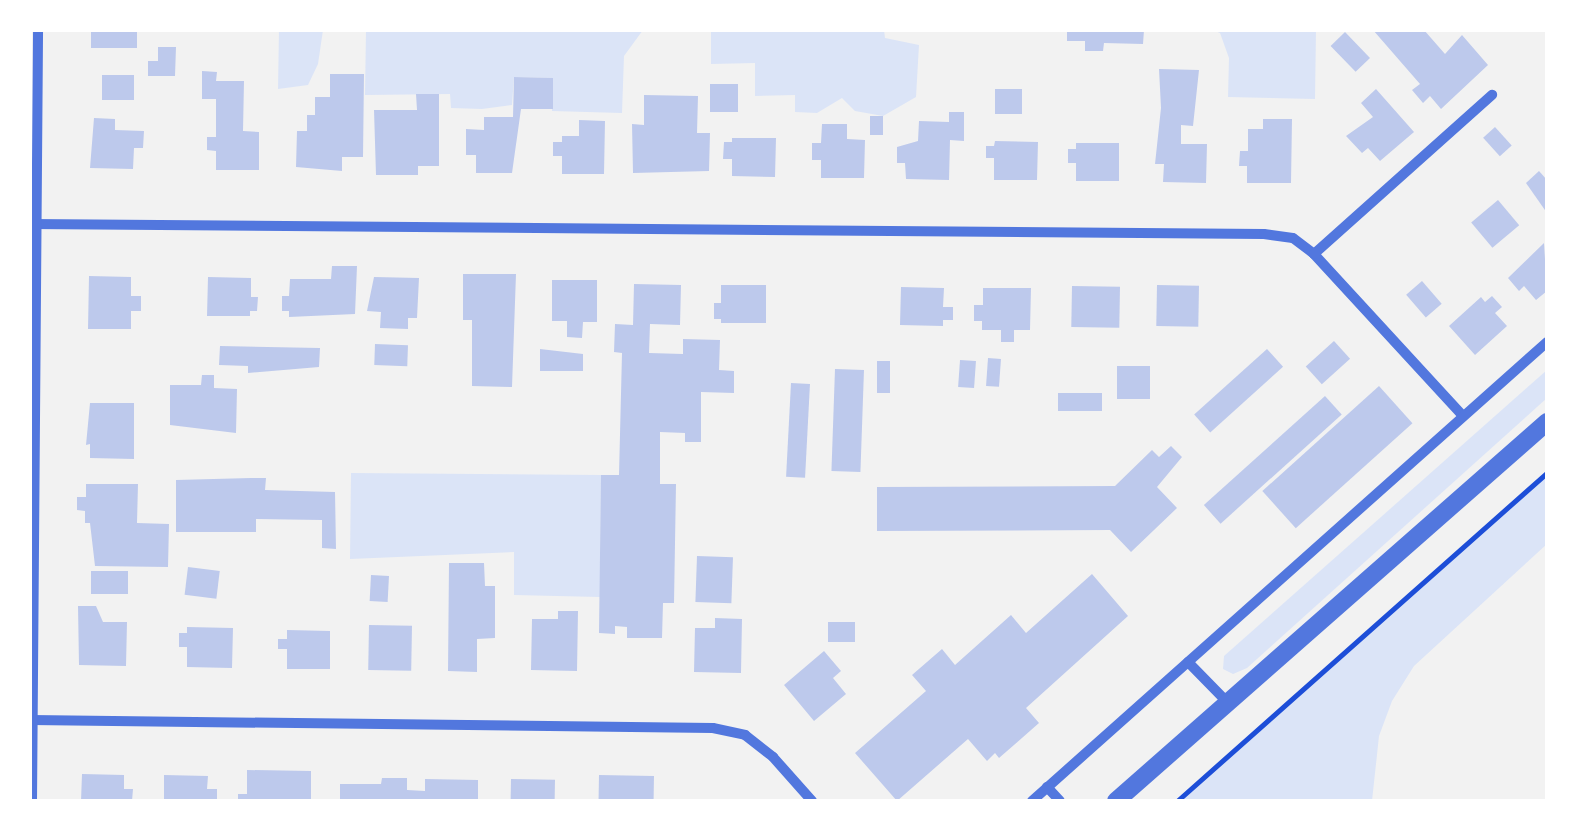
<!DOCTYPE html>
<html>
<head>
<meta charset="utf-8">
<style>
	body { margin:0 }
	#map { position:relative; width:1577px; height:831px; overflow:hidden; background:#f2f2f2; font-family:Overpass,sans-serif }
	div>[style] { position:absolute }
	.green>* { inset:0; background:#dbe4f7 }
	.building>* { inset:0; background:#bdc9ec; transform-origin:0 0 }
	.path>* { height:5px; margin:-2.5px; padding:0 2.5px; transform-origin:2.5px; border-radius:2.5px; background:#1d4ed8 }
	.minor>* { height:10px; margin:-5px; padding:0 5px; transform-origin:5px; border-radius:5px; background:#5277de }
	.tertiary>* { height:18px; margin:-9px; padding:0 9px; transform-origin:9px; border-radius:9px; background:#5277de }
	span { translate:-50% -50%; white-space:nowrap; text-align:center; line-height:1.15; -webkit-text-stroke:9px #fff; paint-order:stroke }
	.frame { position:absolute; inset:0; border:32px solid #fff; pointer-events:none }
</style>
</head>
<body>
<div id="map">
	<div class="green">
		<div style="clip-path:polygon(279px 30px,323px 30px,318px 64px,308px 85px,278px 89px)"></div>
		<div style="clip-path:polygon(366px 30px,643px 30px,624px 56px,622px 113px,552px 111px,552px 78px,514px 77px,512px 105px,482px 109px,451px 108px,450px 94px,365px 95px)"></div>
		<div style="clip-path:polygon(711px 30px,884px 30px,885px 38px,919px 45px,916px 97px,883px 116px,855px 111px,842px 98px,817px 113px,795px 112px,795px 95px,755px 96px,755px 63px,711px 64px)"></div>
		<div style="clip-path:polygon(1213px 30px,1316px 30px,1315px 99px,1228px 97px,1229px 58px,1220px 33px)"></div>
		<div style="clip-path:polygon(1547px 370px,1547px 398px,1247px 668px,1233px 674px,1223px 669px,1224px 656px)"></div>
		<div style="clip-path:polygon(351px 473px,601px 475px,600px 597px,514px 595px,514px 552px,350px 559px)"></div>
		<div style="clip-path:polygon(1547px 473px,1547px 544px,1414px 666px,1392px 701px,1379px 736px,1372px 801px,1177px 801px)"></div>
	</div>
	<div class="building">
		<div style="left:91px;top:30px;width:46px;height:18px"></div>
		<div style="clip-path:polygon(1067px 30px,1144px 30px,1143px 44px,1104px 43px,1103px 51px,1085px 51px,1085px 41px,1067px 41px)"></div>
		<div style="clip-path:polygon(1373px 30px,1424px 30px,1445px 54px,1462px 35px,1488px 65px,1441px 109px,1430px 96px,1423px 103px,1412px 90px,1420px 84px)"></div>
		<div style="left:1345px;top:32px;width:36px;height:20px;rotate:46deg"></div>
		<div style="clip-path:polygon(158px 47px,176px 47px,175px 76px,148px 76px,148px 61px,158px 61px)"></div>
		<div style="clip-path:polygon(1159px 69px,1199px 70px,1193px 126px,1181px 125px,1181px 144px,1207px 144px,1206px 183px,1163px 182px,1164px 164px,1155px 164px,1161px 108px)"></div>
		<div style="clip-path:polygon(202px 71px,217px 72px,216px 81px,244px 81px,243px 131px,259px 132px,259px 170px,216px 170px,216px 151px,207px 150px,207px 137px,216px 137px,216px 99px,202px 99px)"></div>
		<div style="clip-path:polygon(330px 74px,364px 74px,363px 157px,342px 157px,342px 171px,296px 167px,297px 131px,307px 131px,307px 115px,315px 115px,315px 97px,330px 97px)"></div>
		<div style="left:102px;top:75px;width:32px;height:25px"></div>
		<div style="clip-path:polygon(514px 77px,553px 78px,553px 109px,521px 109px,512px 173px,476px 173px,476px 155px,466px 155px,466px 129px,484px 130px,484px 117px,513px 117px)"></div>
		<div style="left:710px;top:84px;width:28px;height:28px"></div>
		<div style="left:995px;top:89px;width:27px;height:25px"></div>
		<div style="clip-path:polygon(1376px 89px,1414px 132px,1380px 161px,1368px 148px,1362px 153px,1346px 136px,1373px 117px,1361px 103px)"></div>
		<div style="clip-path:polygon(416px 94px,439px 94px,439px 166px,418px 166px,418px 175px,376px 175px,374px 110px,417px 110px)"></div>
		<div style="clip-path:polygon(644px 95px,698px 96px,697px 133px,710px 133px,709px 171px,633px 173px,632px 124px,644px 125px)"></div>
		<div style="clip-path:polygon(949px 112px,964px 112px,964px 141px,950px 140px,949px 180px,906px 179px,905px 163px,897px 163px,897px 147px,918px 141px,919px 121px,949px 122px)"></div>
		<div style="left:870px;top:116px;width:13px;height:19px"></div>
		<div style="clip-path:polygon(94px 118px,115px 119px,115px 130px,144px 131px,143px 148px,134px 148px,133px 169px,90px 168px)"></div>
		<div style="clip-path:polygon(1263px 119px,1292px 119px,1291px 183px,1247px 183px,1247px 166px,1239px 166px,1240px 151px,1248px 151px,1248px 129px,1263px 129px)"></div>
		<div style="clip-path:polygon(579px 120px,605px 121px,604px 174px,562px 174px,562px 156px,553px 156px,553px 142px,562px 142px,562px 136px,579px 136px)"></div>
		<div style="clip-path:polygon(822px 124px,847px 124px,847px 139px,865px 140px,864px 178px,821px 178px,821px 160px,812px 160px,812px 143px,821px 143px)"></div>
		<div style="left:1495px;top:127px;width:25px;height:16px;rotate:48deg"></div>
		<div style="clip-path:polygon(732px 138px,776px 138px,775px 177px,732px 176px,732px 159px,723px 159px,724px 142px,732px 142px)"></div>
		<div style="clip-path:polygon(995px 141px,1038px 142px,1037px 180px,994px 180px,994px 158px,986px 158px,986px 146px,994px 146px)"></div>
		<div style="clip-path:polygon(1076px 143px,1119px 143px,1119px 181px,1076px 181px,1076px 163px,1068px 163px,1068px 149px,1076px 149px)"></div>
		<div style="clip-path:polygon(1539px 171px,1547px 180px,1547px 213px,1526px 183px)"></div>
		<div style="left:1498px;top:200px;width:33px;height:35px;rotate:50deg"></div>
		<div style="clip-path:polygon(1544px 243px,1547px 291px,1536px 300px,1524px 286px,1519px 291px,1508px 278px)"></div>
		<div style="clip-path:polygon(332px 266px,357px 266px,355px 314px,289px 317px,289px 311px,282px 311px,282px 296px,289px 296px,290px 279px,331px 279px)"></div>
		<div style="clip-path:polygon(463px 274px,516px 274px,512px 387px,472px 386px,472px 320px,463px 320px)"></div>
		<div style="clip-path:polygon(89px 276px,131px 277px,131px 296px,141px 296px,141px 311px,131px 311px,131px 329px,88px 329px)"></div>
		<div style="clip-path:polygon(208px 277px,251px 278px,251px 297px,258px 297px,257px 311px,250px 311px,250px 316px,207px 316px)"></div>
		<div style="clip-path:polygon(374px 277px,419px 278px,417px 318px,408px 318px,408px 329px,380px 328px,381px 312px,367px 311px)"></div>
		<div style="clip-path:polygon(552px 280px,597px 280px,597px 322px,583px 322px,582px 338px,567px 337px,567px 321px,552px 321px)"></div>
		<div style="left:1422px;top:281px;width:30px;height:21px;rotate:49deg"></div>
		<div style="clip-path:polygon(634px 284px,681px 285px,680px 325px,650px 324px,649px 353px,683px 354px,683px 339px,720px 340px,719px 370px,734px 371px,734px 393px,701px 392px,701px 442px,685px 442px,685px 433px,660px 432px,660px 484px,676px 484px,674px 603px,663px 603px,662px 638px,627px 638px,627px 627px,615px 626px,615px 634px,599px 633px,601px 475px,619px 475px,622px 353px,614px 352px,615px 324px,633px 325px)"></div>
		<div style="clip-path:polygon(721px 285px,766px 285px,766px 323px,721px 323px,721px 319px,714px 319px,714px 303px,721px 303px)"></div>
		<div style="left:1157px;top:285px;width:42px;height:41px;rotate:1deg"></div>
		<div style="left:1072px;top:286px;width:48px;height:41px;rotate:1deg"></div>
		<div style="clip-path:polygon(901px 287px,944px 288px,943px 307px,953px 307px,953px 320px,943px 320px,943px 326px,900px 325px)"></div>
		<div style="clip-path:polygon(983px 288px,1031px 288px,1030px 330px,1014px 330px,1014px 342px,1001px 342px,1001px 330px,982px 330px,982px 321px,974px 321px,974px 305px,983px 305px)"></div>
		<div style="clip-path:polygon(1492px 296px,1502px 307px,1495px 313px,1507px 326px,1475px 355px,1449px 326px,1481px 297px,1485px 302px)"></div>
		<div style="left:1334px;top:341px;width:24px;height:38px;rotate:48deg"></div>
		<div style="left:375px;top:344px;width:33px;height:21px;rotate:2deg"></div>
		<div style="clip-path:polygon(220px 346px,320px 348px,319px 367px,248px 373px,248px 366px,219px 365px)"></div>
		<div style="clip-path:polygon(540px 349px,583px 354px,583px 371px,540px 371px)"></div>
		<div style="left:1267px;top:349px;width:24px;height:98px;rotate:48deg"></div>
		<div style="left:988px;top:358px;width:13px;height:28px;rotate:4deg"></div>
		<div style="left:960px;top:360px;width:16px;height:27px;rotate:4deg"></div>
		<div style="left:877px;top:361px;width:13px;height:32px"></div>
		<div style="left:1117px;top:366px;width:33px;height:33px"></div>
		<div style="left:835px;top:369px;width:29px;height:102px;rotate:2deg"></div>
		<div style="clip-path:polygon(202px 375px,214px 375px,214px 388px,237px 389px,236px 433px,170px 425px,170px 385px,201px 385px)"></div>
		<div style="left:791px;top:383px;width:19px;height:94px;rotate:3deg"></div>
		<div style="left:1379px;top:386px;width:50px;height:157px;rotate:48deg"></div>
		<div style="left:1058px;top:393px;width:44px;height:18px"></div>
		<div style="left:1325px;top:396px;width:25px;height:163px;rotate:48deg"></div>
		<div style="clip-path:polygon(90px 403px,134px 403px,134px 459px,90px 458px,90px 444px,86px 445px)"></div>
		<div style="clip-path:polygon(1171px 446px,1182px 457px,1157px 487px,1177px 508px,1131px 552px,1110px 530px,877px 531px,877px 487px,1115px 486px,1152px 450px,1159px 457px)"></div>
		<div style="clip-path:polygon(251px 478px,266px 478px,265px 490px,335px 492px,336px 549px,322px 548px,322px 520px,256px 519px,256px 532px,176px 532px,176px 480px)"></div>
		<div style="clip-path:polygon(86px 484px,138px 484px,137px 523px,169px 524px,168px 567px,95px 566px,90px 523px,85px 523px,85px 511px,77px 510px,77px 497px,86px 497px)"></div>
		<div style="left:697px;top:556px;width:36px;height:46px;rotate:2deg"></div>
		<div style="clip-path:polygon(449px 563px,484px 563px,485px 586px,495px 586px,495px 638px,477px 639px,477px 672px,448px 671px)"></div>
		<div style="left:188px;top:567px;width:32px;height:28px;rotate:7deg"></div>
		<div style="left:91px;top:571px;width:37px;height:23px"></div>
		<div style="clip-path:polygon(1092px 574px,1128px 616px,1026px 708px,1039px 723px,999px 758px,995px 753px,987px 761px,968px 739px,897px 801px,855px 753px,926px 691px,912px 675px,942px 649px,955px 665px,1011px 615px,1026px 633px)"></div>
		<div style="left:371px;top:575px;width:18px;height:26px;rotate:3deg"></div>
		<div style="clip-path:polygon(78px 606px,96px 606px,103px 622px,127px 622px,126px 666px,79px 665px)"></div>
		<div style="clip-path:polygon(558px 611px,578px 611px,577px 671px,531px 670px,532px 619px,558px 619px)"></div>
		<div style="clip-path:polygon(715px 618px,742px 619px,741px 673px,694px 672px,695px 628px,715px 628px)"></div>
		<div style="left:828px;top:622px;width:27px;height:20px"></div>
		<div style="left:369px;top:625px;width:43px;height:45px;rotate:1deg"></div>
		<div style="clip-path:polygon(187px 627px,233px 628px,232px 668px,187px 667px,187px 647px,179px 647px,179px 633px,187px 633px)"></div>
		<div style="clip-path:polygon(287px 630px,330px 631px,330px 669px,287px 669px,287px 649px,278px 649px,278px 639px,287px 639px)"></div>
		<div style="clip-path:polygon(824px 651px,841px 671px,833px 678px,846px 694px,814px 721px,784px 685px)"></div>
		<div style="clip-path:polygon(247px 770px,311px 771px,311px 801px,238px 801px,238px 794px,247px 794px)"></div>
		<div style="clip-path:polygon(82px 774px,124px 775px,124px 789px,133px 789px,132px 801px,81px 801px)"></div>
		<div style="clip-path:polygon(164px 775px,208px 776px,207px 789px,217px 789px,217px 801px,164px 801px)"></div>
		<div style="left:599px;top:775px;width:55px;height:26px;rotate:1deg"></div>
		<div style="clip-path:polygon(382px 778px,407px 778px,407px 790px,425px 791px,425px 779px,478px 780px,478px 801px,340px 801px,340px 784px,381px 784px)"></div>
		<div style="left:511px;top:779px;width:44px;height:22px;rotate:1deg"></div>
	</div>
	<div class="path">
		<div style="left:1177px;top:801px;width:494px;rotate:-41.6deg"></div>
	</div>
	<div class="minor">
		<div style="left:30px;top:224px;width:1234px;rotate:0.46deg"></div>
		<div style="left:1264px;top:234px;width:29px;rotate:8deg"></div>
		<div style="left:1293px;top:238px;width:26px;rotate:37deg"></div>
		<div style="left:1314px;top:254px;width:220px;rotate:47.4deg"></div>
		<div style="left:1314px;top:254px;width:239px;rotate:-41.8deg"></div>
		<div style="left:1188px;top:662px;width:56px;rotate:45.7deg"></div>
		<div style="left:31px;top:720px;width:682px;rotate:0.67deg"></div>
		<div style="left:713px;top:728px;width:33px;rotate:12deg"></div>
		<div style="left:745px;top:735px;width:36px;rotate:38deg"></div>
		<div style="left:773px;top:757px;width:59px;rotate:48.4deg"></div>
		<div style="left:1047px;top:787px;width:19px;rotate:47deg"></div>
		<div style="left:32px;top:801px;width:771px;rotate:-89.55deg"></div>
		<div style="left:1032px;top:801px;width:690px;rotate:-41.71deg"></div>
	</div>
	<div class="tertiary">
		<div style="left:1116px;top:801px;width:574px;rotate:-41.33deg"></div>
	</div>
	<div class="frame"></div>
</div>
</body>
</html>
